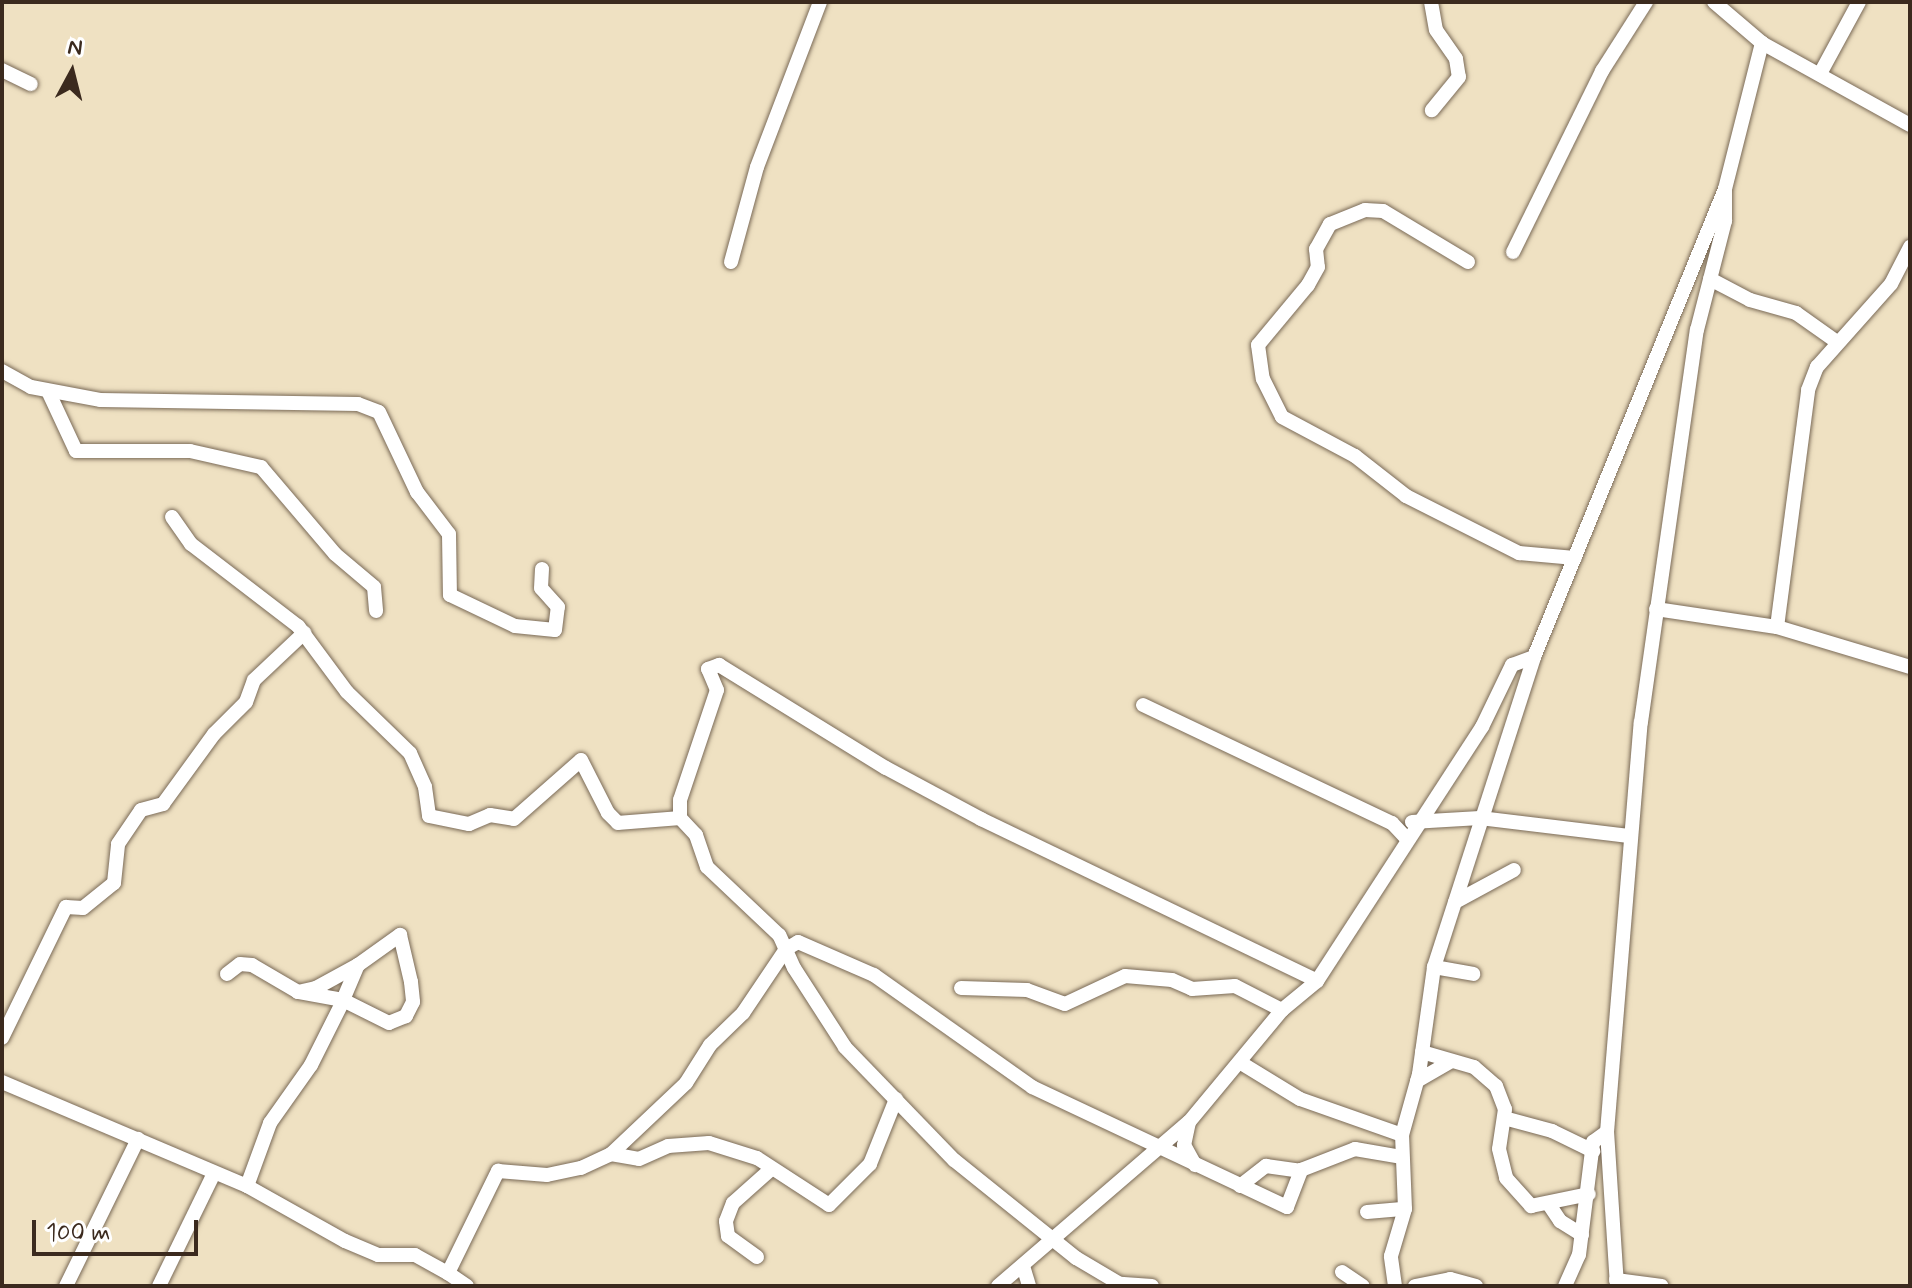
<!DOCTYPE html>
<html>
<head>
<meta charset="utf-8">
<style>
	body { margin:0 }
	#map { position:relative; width:1912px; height:1288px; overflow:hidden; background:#efe1c2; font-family:Mynerve,sans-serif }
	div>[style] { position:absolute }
	.roads { filter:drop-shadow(0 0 2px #7a6a57) drop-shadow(0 0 2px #7a6a57) }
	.minor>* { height:14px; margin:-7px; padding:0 7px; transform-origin:7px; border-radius:7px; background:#fff }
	span { translate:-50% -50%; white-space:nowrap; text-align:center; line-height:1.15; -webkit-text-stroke:8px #fff; paint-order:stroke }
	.frame { position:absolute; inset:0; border:4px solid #3b2a1e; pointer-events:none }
	.north { position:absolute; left:32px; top:32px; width:80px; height:80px; -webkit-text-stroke:6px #fff; paint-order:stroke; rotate:7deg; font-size:22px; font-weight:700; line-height:32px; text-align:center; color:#3b2a1e }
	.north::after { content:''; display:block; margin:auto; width:28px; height:36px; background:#3b2a1e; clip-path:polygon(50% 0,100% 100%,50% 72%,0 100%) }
	.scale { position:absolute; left:32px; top:1220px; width:166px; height:36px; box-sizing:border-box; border:4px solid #3b2a1e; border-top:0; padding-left:10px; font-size:24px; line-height:28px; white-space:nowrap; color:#3b2a1e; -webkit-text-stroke:6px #fff; paint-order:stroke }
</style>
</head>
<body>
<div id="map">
	<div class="roads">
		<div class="minor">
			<div style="left:1431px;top:2px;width:28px;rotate:80deg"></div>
			<div style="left:1436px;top:30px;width:35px;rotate:55deg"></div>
			<div style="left:1456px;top:59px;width:18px;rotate:81deg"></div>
			<div style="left:1459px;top:77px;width:43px;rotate:129.3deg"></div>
			<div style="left:1714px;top:2px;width:63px;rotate:40.5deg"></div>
			<div style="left:1762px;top:43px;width:169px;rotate:29deg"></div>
			<div style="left:2px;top:70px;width:32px;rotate:26deg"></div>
			<div style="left:1821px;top:72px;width:80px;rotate:-61.5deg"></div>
			<div style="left:1513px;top:252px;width:202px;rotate:-63.8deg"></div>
			<div style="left:1602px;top:71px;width:82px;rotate:-57.5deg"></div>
			<div style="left:731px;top:262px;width:98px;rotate:-74.7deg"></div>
			<div style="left:757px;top:167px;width:177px;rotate:-69.1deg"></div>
			<div style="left:1468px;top:262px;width:99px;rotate:-149deg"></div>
			<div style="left:1383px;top:211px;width:18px;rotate:-177deg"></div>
			<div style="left:1365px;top:210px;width:38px;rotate:158deg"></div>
			<div style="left:1330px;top:224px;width:29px;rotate:119deg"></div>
			<div style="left:1316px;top:249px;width:18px;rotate:84deg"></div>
			<div style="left:1318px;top:267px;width:21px;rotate:119deg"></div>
			<div style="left:1308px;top:285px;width:78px;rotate:129.8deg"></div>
			<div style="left:1258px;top:345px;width:34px;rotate:82deg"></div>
			<div style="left:1263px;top:379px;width:42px;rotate:63.4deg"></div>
			<div style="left:1282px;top:417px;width:83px;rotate:28.1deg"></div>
			<div style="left:1355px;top:456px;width:65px;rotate:38.1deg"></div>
			<div style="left:1406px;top:496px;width:127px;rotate:26.8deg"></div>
			<div style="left:1519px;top:553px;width:56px;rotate:5.1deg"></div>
			<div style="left:1710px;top:279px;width:45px;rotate:27.7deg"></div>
			<div style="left:1750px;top:300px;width:48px;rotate:15.8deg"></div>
			<div style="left:1796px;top:313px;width:50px;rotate:35.3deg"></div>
			<div style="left:2px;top:371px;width:33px;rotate:29deg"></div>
			<div style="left:31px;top:387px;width:70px;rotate:10.7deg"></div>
			<div style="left:100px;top:400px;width:258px;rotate:0.9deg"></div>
			<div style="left:358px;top:404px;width:22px;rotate:21deg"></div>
			<div style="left:379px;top:412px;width:89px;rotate:64.6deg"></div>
			<div style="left:417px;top:492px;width:53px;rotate:52.7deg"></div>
			<div style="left:449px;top:534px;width:61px;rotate:89.1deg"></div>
			<div style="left:450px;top:595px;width:72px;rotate:25.5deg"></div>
			<div style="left:515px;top:626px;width:40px;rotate:5.7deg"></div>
			<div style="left:555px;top:630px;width:23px;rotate:-83deg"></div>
			<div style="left:558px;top:607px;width:25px;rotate:-132deg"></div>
			<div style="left:541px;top:588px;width:19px;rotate:-87deg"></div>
			<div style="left:48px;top:391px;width:66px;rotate:65deg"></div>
			<div style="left:76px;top:451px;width:114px"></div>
			<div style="left:190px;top:451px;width:73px;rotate:12.7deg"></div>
			<div style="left:261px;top:467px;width:114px;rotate:49.6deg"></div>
			<div style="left:335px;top:554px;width:51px;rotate:40.2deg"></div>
			<div style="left:374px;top:587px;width:24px;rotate:85deg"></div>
			<div style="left:172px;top:517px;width:33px;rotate:55deg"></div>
			<div style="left:191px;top:544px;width:135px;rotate:37.5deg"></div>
			<div style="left:298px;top:626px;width:82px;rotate:53.4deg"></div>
			<div style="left:347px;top:692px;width:88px;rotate:44.1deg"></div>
			<div style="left:410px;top:753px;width:37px;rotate:66deg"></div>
			<div style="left:425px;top:787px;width:29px;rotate:82deg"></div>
			<div style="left:429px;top:816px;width:41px;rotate:11.3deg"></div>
			<div style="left:469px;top:824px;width:23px;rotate:-23deg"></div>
			<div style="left:490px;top:815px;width:24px;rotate:9deg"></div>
			<div style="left:514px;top:819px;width:89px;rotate:-41.4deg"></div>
			<div style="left:581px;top:760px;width:59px;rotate:63deg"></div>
			<div style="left:608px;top:813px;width:14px;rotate:45deg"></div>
			<div style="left:618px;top:823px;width:62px;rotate:-4.6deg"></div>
			<div style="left:1656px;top:609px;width:122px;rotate:8.5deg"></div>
			<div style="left:1777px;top:627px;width:139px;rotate:16.7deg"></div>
			<div style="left:1777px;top:627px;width:239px;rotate:-82.5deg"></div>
			<div style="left:1808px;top:390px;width:25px;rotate:-69deg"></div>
			<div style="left:1817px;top:367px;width:111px;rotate:-48.3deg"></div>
			<div style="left:1891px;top:284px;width:42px;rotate:-62.8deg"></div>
			<div style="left:1143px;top:705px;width:276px;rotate:25.4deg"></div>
			<div style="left:1392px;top:823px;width:23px;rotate:47deg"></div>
			<div style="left:1412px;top:822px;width:68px;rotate:-3.4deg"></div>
			<div style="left:1480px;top:818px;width:150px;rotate:6.9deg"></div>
			<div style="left:1455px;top:902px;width:67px;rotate:-28.5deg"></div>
			<div style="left:1434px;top:967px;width:40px;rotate:10deg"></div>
			<div style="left:227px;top:974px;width:16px;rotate:-38deg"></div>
			<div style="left:240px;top:964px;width:12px;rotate:5deg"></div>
			<div style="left:252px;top:965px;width:53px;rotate:30.4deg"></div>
			<div style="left:298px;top:992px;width:18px;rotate:-13deg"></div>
			<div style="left:316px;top:988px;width:48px;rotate:-28.7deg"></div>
			<div style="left:961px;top:988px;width:66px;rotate:1.7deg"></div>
			<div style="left:1027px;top:990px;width:40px;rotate:20.2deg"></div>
			<div style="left:1065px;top:1004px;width:66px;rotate:-25deg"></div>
			<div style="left:1125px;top:976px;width:47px;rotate:4.9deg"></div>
			<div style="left:1172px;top:980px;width:22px;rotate:24deg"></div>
			<div style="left:1192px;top:989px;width:43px;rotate:-4deg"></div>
			<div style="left:1235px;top:986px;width:53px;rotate:27.1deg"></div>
			<div style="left:2px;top:1038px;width:146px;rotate:-64deg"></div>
			<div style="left:66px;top:907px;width:17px;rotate:3deg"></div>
			<div style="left:83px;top:908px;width:40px;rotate:-39deg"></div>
			<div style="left:114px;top:883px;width:39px;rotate:-84deg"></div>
			<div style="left:118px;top:844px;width:41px;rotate:-55.9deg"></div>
			<div style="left:141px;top:810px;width:23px;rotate:-15deg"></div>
			<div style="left:163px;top:804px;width:87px;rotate:-53.9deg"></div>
			<div style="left:214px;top:734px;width:45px;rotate:-45deg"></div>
			<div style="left:246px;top:702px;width:23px;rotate:-70deg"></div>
			<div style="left:254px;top:680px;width:69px;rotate:-43.2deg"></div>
			<div style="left:1422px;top:1052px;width:54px;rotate:16.1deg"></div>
			<div style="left:1474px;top:1067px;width:29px;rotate:41deg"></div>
			<div style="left:1496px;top:1086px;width:25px;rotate:69deg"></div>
			<div style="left:1505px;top:1109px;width:40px;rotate:98.5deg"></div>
			<div style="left:1499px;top:1149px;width:30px;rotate:76deg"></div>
			<div style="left:1506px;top:1178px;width:38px;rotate:48deg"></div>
			<div style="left:1531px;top:1206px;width:59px;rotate:-11.7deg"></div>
			<div style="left:1241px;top:1063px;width:69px;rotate:31.4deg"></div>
			<div style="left:1300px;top:1099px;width:108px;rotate:19.4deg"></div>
			<div style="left:1417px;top:1081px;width:39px;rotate:-30deg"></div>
			<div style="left:2px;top:1082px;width:266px;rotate:23deg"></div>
			<div style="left:247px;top:1186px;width:112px;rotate:29.3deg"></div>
			<div style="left:345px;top:1241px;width:36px;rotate:23deg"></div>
			<div style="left:378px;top:1255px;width:37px"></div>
			<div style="left:415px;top:1255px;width:38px;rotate:29deg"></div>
			<div style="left:1504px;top:1118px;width:50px;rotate:15.2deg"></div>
			<div style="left:1552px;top:1131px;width:46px;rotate:26deg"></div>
			<div style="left:1189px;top:1122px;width:24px;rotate:102deg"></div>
			<div style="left:1184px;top:1145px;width:23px;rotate:61deg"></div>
			<div style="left:611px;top:1154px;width:28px;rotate:10deg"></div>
			<div style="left:639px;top:1159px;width:32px;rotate:-24deg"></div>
			<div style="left:668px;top:1146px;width:41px;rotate:-4.2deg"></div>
			<div style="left:709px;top:1143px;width:50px;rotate:17.4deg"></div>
			<div style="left:757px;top:1158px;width:86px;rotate:33.1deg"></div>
			<div style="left:829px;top:1205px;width:58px;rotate:-45deg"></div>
			<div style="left:870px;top:1164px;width:70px;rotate:-68.2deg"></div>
			<div style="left:247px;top:1186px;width:67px;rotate:-69.9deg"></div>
			<div style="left:270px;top:1123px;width:71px;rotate:-54.7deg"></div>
			<div style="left:311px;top:1065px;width:69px;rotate:-63.4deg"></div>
			<div style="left:342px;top:1003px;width:3px;rotate:-72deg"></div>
			<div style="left:343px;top:1000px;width:38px;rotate:-67deg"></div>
			<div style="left:358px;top:965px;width:52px;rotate:-35.5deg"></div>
			<div style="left:400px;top:935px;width:48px;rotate:76.8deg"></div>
			<div style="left:411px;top:982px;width:20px;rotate:84deg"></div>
			<div style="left:413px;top:1002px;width:16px;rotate:117deg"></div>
			<div style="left:406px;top:1016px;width:18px;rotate:158deg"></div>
			<div style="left:389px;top:1023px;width:51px;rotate:-153.4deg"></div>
			<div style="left:343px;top:1000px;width:46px;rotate:-169.9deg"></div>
			<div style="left:1240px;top:1186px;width:33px;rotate:-38deg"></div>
			<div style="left:1266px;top:1166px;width:34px;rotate:8deg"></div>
			<div style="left:1548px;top:1203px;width:22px;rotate:56deg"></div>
			<div style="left:1560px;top:1221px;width:26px;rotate:32deg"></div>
			<div style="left:1367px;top:1212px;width:38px;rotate:-5deg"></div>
			<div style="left:757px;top:1257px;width:36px;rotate:-144deg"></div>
			<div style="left:728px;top:1236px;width:15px;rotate:-98deg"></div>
			<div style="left:726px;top:1221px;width:19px;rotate:-69deg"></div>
			<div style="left:733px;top:1203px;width:50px;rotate:-41.7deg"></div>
			<div style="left:1023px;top:1266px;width:21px;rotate:73deg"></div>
			<div style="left:1342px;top:1272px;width:25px;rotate:34deg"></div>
			<div style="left:1616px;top:1280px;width:46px;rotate:7.4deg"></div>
			<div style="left:66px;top:1286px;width:164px;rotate:-63.9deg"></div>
			<div style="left:159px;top:1286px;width:126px;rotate:-64deg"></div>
			<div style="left:467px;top:1286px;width:23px;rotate:-146deg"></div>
			<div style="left:448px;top:1273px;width:114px;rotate:-63.9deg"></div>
			<div style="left:498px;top:1171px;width:49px;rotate:4.7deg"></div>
			<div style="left:547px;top:1175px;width:35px;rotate:-12deg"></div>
			<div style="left:581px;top:1168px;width:33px;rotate:-25deg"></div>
			<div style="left:611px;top:1154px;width:103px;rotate:-43.4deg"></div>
			<div style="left:686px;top:1083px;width:45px;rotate:-57.7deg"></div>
			<div style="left:710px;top:1045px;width:46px;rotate:-44.1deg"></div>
			<div style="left:743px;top:1013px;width:77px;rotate:-56.1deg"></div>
			<div style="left:786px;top:949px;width:14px;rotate:-30deg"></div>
			<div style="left:798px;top:942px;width:83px;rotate:23.5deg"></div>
			<div style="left:874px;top:975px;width:194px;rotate:35.3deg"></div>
			<div style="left:1032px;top:1087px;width:282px;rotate:25.2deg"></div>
			<div style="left:1287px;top:1207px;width:40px;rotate:-69deg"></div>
			<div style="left:1301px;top:1170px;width:58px;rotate:-21.3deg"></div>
			<div style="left:1355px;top:1149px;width:48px;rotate:9.7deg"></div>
			<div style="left:998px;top:1286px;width:252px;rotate:-40.7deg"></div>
			<div style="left:1189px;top:1122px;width:146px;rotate:-50.3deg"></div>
			<div style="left:1282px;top:1010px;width:45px;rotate:-39.6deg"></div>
			<div style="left:1317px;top:981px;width:303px;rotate:-57deg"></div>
			<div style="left:1482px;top:727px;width:69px;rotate:-64.2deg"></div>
			<div style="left:1512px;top:665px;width:23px;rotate:-20deg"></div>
			<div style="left:1534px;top:657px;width:505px;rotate:-67.8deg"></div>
			<div style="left:1152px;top:1286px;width:32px;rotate:-176deg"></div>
			<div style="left:1120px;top:1284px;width:51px;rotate:-149.4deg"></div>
			<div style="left:1076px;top:1258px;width:156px;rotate:-141.2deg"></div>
			<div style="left:954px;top:1160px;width:157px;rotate:-134deg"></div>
			<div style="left:845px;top:1047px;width:94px;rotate:-122.8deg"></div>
			<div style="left:794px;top:968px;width:36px;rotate:-114deg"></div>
			<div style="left:779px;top:935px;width:99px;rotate:-136.6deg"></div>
			<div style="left:707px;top:867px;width:34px;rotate:-109deg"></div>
			<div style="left:696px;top:835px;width:23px;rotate:-133deg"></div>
			<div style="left:680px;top:818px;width:18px;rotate:-90deg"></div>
			<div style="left:680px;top:800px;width:116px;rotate:-71.4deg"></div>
			<div style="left:717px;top:690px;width:23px;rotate:-113deg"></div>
			<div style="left:708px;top:669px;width:12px;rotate:-20deg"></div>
			<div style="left:719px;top:665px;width:196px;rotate:31.7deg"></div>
			<div style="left:886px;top:768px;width:108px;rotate:28.2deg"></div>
			<div style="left:981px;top:819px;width:373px;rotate:25.7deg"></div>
			<div style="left:1395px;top:1286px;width:30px;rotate:-98deg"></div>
			<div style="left:1391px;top:1256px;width:49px;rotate:-73.4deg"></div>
			<div style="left:1405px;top:1209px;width:74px;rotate:-92.3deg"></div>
			<div style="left:1402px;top:1135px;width:63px;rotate:-74.4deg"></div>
			<div style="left:1419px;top:1074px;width:108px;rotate:-82deg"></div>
			<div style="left:1434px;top:967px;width:326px;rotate:-72.1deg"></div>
			<div style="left:1415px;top:1286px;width:36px;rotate:-11deg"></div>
			<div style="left:1450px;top:1279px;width:27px;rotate:15deg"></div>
			<div style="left:1565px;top:1286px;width:34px;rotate:-66deg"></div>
			<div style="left:1579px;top:1255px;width:114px;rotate:-82.9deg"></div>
			<div style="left:1593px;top:1142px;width:17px;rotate:-36deg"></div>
			<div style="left:1617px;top:1286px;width:154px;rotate:-93.7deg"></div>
			<div style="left:1607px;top:1132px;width:411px;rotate:-85.3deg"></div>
			<div style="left:1641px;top:722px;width:396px;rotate:-81.9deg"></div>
			<div style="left:1697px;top:330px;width:113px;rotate:-75.6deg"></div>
			<div style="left:1725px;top:221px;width:32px;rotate:-90deg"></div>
			<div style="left:1725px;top:189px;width:151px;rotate:-75.8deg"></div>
		</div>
	</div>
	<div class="frame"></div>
	<div class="north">N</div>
	<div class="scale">100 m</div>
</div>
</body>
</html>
